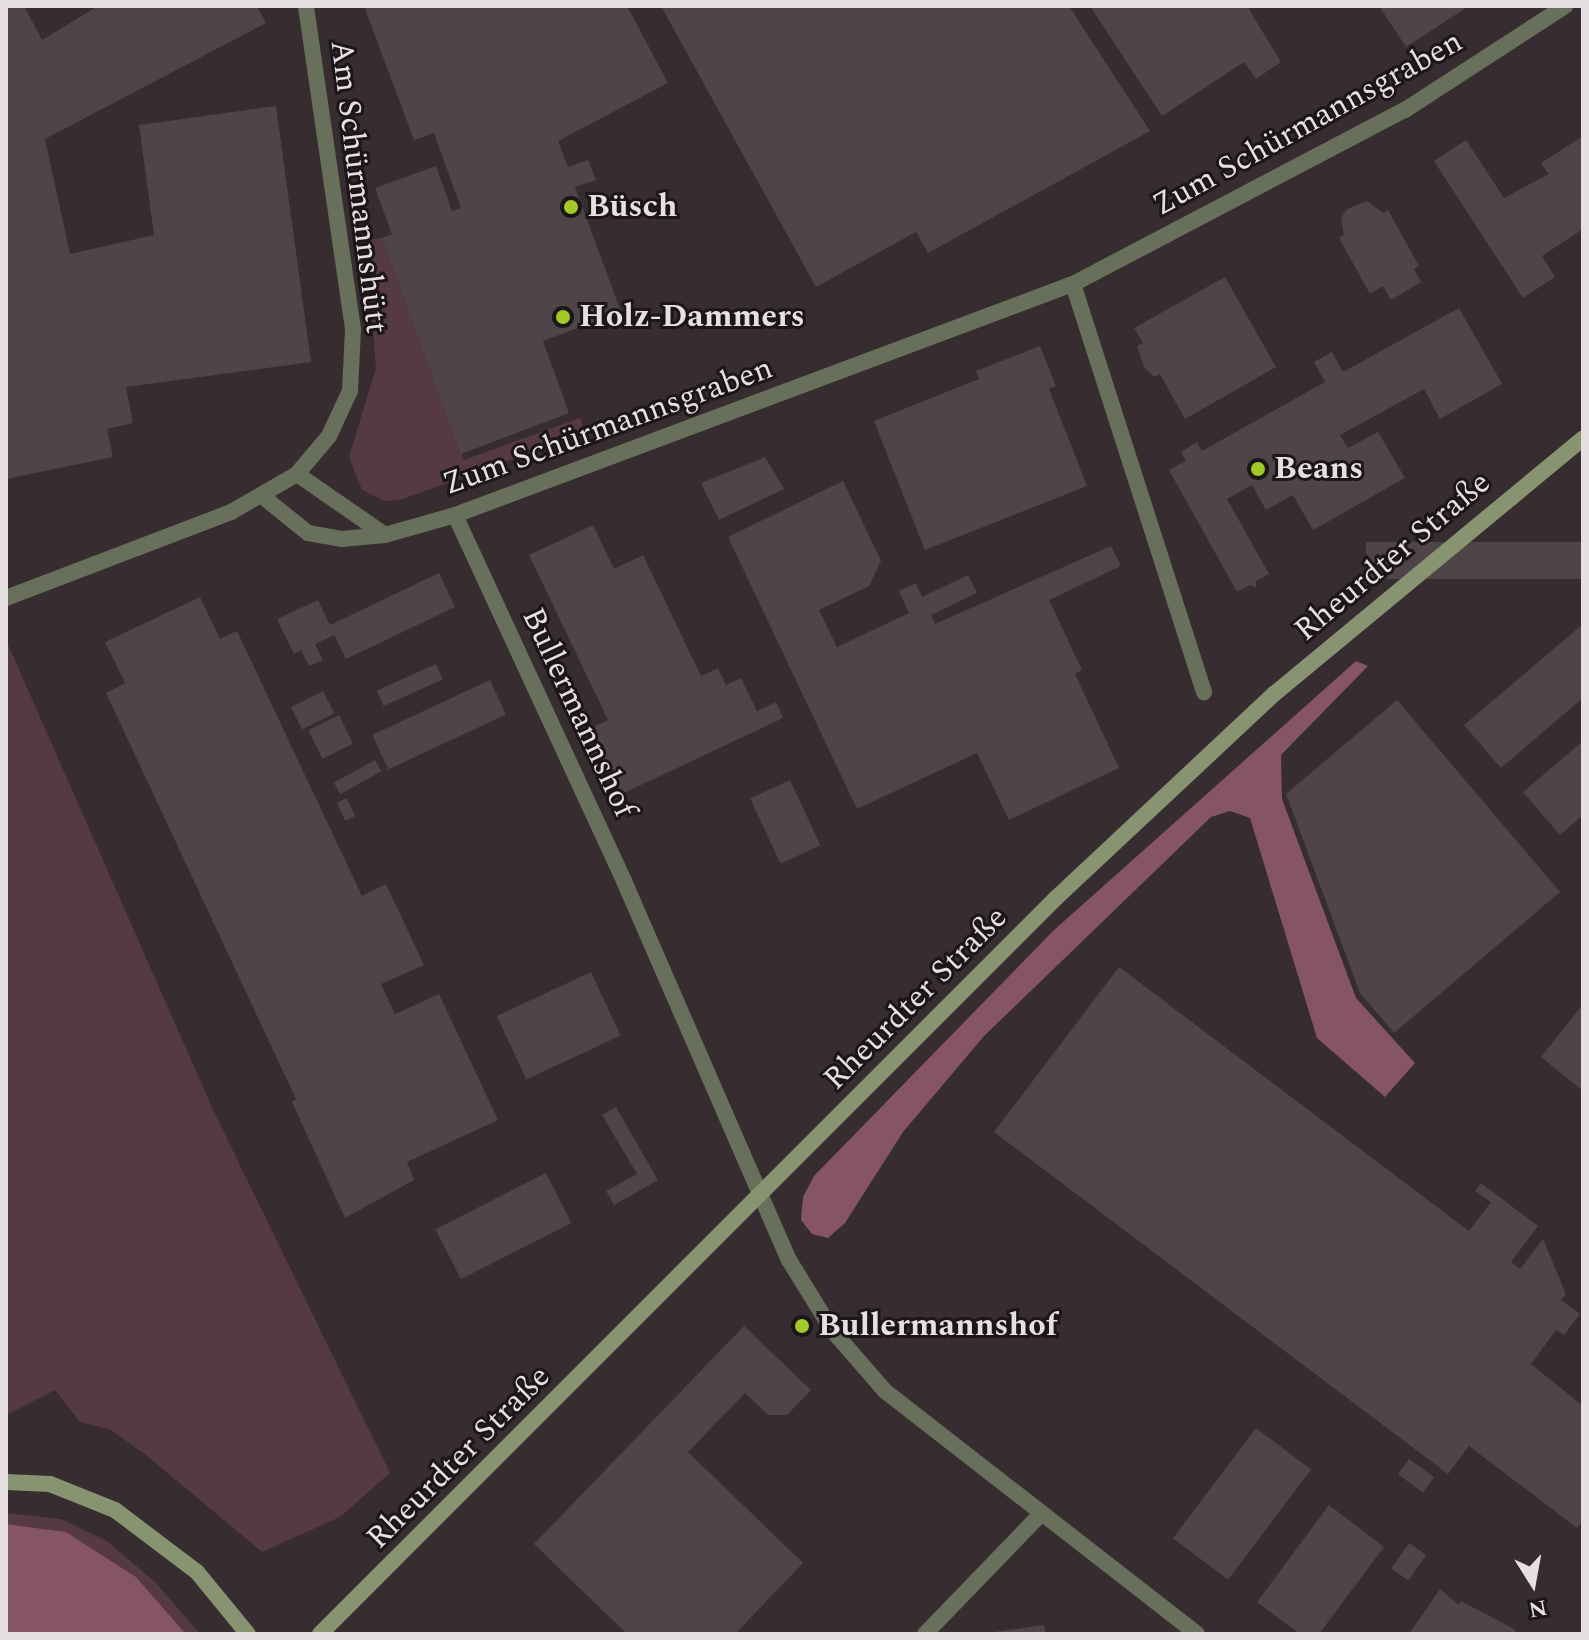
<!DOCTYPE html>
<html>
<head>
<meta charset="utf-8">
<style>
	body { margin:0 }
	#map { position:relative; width:1589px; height:1640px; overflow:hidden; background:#372c30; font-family:Spectral,serif }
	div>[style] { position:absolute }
	.green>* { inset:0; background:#553944 }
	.forest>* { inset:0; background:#855467 }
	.building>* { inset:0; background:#4f4448; transform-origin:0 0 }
	.minor>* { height:16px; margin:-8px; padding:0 8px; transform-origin:8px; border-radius:8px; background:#686f5b }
	.secondary>* { height:16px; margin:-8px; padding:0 8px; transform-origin:8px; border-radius:8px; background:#889372 }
	.dots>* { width:22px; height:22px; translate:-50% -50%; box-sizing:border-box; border:4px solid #1b1617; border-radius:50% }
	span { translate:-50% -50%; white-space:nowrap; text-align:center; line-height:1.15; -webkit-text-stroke:6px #1b1617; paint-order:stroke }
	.street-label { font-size:32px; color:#e7e0e2 }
	.poi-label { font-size:32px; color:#e7e0e2; font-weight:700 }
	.left { translate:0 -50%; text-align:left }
	.frame { position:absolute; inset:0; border:8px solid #e7e0e2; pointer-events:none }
	.north { position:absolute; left:1493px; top:1544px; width:80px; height:80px; -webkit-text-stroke:6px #1b1617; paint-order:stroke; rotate:169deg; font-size:22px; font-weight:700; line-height:32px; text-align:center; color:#e7e0e2 }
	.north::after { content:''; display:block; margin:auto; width:28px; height:36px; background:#e7e0e2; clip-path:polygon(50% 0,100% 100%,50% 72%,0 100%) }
</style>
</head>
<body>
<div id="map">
	<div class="green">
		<div style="clip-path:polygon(382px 238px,464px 460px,580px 418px,585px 433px,403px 499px,385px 501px,362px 490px,349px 457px,376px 368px,366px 240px)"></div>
		<div style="clip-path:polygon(6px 640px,214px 1112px,390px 1473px,340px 1517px,262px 1552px,146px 1455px,111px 1430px,80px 1422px,55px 1390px,6px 1415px)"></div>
		<div style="clip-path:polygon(6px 1513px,61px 1519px,107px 1541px,155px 1582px,200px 1634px,186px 1634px,136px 1577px,66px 1532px,6px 1524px)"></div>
	</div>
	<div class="forest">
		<div style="clip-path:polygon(1356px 661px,1368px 666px,1281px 755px,1282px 799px,1356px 998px,1415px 1063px,1385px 1097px,1317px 1038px,1250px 818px,1230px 811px,1211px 817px,984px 1036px,903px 1132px,845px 1223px,828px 1238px,812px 1234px,801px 1220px,803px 1197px,814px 1176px,1053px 931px)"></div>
		<div style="clip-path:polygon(6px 1524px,66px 1532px,136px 1577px,186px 1634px,6px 1634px)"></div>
	</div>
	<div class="building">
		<div style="clip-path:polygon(6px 6px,24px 6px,42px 40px,98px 6px,257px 6px,266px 23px,45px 139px,70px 254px,154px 235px,139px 125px,276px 106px,311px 362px,126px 387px,133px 423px,107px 429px,113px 457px,6px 479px)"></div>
		<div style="clip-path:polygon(364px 6px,627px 6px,668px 83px,558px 141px,568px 167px,588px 160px,596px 180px,575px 187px,621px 312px,543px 341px,569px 413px,461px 454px,382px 238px,392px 234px,375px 188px,436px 166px,452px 211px,461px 208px,434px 133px,414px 140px)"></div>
		<div style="clip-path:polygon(661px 6px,1069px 6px,1150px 131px,928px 253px,916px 232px,816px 287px)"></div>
		<div style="clip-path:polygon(1090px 6px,1247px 6px,1281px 62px,1256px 79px,1244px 62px,1162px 116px)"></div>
		<div style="clip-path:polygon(1379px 6px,1469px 6px,1406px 47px)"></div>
		<div style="clip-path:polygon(1583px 136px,1583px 229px,1542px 256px,1555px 277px,1523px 298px,1434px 161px,1466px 140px,1504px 198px,1549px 174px,1541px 163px)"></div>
		<div style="clip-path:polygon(1367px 201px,1383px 213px,1388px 210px,1419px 266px,1414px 269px,1421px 282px,1391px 300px,1383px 286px,1370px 294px,1339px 238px,1344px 235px,1341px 218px,1347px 209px)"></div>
		<div style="clip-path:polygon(1225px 277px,1276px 367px,1185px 419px,1160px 374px,1154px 377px,1144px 367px,1137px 346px,1143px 343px,1134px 328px)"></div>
		<div style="clip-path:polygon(1459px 308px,1502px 384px,1440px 419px,1424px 389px,1340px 435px,1348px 448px,1378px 432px,1405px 478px,1313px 530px,1293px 495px,1266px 510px,1252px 485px,1227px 499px,1269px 574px,1256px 581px,1256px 588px,1250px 585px,1237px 592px,1169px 470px,1186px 461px,1181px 452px,1197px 442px,1202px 451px,1325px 382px,1314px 362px,1332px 352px,1343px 372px)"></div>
		<div style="clip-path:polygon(1040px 346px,1056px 386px,1049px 389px,1087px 486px,925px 550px,874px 421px,979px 379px,976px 371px)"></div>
		<div style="clip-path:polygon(765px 457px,784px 489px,719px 520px,701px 483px)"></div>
		<div style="clip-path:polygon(843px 481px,881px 561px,869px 586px,819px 610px,837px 647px,909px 613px,899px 591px,916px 583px,922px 597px,968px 575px,977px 593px,931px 615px,935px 624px,1111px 546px,1121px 566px,1049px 600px,1082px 670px,1075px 674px,1119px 768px,1009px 820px,977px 753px,857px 809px,728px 537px)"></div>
		<div style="clip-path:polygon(593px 525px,614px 569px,643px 555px,701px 676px,718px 668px,726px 685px,741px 678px,757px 711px,776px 702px,783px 718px,622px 794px,614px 778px,599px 785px,584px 752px,599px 745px,591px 728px,608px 720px,529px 555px)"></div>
		<div style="left:1583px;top:542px;width:37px;height:217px;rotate:90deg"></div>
		<div style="clip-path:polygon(439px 573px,455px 607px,346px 659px,334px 635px,315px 644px,323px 660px,309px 666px,301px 650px,294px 654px,277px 619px,318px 600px,330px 625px)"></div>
		<div style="clip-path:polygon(200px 597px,220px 639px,237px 631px,362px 896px,386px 884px,424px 965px,381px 984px,395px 1014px,439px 994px,498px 1120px,407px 1162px,414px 1180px,345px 1218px,292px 1102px,296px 1099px,106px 693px,125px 683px,105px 642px)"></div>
		<div style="clip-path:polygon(1583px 624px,1583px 698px,1501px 768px,1464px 725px)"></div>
		<div style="left:436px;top:664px;width:17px;height:65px;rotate:66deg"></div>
		<div style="left:490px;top:680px;width:38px;height:130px;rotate:65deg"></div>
		<div style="left:323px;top:691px;width:25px;height:36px;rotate:63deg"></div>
		<div style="clip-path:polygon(1397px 700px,1560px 892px,1394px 1033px,1360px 993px,1286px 794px)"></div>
		<div style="left:339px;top:715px;width:32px;height:34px;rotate:64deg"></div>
		<div style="clip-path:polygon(1583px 741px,1583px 815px,1560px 835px,1523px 792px)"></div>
		<div style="left:375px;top:760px;width:13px;height:47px;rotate:61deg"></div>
		<div style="left:790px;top:780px;width:72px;height:44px;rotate:65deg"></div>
		<div style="left:347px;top:798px;width:20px;height:11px;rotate:66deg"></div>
		<div style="clip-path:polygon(1119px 967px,1469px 1231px,1491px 1202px,1475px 1191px,1481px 1183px,1538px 1226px,1511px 1262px,1520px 1269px,1543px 1239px,1566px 1294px,1561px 1300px,1580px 1314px,1564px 1335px,1556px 1330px,1531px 1364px,1583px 1406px,1583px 1520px,1577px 1528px,1469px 1446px,1448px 1474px,994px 1132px)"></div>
		<div style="left:591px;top:972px;width:70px;height:104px;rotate:65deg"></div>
		<div style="clip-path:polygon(1583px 1004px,1583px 1091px,1541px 1057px)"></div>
		<div style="clip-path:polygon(616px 1107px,658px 1180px,614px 1205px,606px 1191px,637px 1174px,602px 1115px)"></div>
		<div style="left:546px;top:1173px;width:56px;height:124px;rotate:63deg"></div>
		<div style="clip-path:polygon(744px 1326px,811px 1390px,787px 1415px,768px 1415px,745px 1393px,688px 1452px,803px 1563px,735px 1634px,627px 1634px,534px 1544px)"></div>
		<div style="left:1256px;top:1428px;width:69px;height:138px;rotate:37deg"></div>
		<div style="left:1409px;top:1459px;width:31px;height:19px;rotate:36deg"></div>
		<div style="clip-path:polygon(1329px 1505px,1384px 1547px,1319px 1634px,1300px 1634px,1257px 1602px)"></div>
		<div style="left:1409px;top:1543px;width:21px;height:31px;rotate:35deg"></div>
		<div style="clip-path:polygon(1440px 1589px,1459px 1605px,1461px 1601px,1516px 1630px,1514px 1634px,1409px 1634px)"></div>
		<div style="clip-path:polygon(1044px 1625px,1046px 1634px,994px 1634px,994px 1632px)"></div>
	</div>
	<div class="minor">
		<div style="left:1073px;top:284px;width:429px;rotate:72.2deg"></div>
		<div style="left:297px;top:474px;width:107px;rotate:34.7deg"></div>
		<div style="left:262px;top:496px;width:59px;rotate:38.8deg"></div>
		<div style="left:308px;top:533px;width:35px;rotate:10deg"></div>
		<div style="left:342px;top:539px;width:43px;rotate:-5.3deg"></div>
		<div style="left:385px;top:535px;width:73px;rotate:-15.9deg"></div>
		<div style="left:455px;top:515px;width:660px;rotate:-20.5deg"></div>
		<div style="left:1073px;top:284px;width:375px;rotate:-27.7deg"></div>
		<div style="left:1405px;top:110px;width:191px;rotate:-33deg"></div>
		<div style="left:455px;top:515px;width:403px;rotate:65.2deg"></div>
		<div style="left:624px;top:881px;width:413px;rotate:66.5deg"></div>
		<div style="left:789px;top:1260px;width:82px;rotate:58.4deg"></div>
		<div style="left:832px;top:1330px;width:81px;rotate:49deg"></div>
		<div style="left:885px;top:1391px;width:395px;rotate:37.9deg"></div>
		<div style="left:6px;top:598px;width:241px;rotate:-20.9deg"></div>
		<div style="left:231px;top:512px;width:76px;rotate:-29.9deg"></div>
		<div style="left:297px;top:474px;width:50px;rotate:-49.9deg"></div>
		<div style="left:329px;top:436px;width:50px;rotate:-65deg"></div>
		<div style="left:350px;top:391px;width:62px;rotate:-87.2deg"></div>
		<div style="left:353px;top:329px;width:326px;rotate:-98.3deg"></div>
		<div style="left:925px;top:1634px;width:167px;rotate:-46deg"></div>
	</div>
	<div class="secondary">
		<div style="left:6px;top:1482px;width:44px;rotate:2.6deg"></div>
		<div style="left:50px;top:1484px;width:70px;rotate:21.8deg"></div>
		<div style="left:115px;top:1510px;width:103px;rotate:37.1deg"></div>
		<div style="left:197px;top:1572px;width:80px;rotate:50.6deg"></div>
		<div style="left:320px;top:1634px;width:1041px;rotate:-45deg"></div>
		<div style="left:1056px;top:898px;width:299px;rotate:-43.1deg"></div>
		<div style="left:1274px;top:694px;width:401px;rotate:-39.6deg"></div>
	</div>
	<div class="dots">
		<div style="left:571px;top:207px;background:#a2c927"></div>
		<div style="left:563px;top:317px;background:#a2c927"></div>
		<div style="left:1258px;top:469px;background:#a2c927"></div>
		<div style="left:802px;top:1326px;background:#a2c927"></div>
	</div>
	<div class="street-label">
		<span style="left:1308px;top:124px;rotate:-29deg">Zum Schürmannsgraben</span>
		<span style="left:358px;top:187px;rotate:83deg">Am Schürmannshütt</span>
		<span style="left:608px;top:427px;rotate:-20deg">Zum Schürmannsgraben</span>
		<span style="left:1393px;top:557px;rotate:-40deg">Rheurdter Straße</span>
		<span style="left:578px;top:713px;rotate:65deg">Bullermannshof</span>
		<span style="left:916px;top:999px;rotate:-45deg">Rheurdter Straße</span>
		<span style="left:459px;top:1458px;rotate:-45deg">Rheurdter Straße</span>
	</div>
	<div class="poi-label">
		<span class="left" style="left:587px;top:207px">Büsch</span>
		<span class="left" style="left:579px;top:317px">Holz-Dammers</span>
		<span class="left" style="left:1274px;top:469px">Beans</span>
		<span class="left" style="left:818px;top:1326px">Bullermannshof</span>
	</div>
	<div class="frame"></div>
	<div class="north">N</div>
</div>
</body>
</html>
